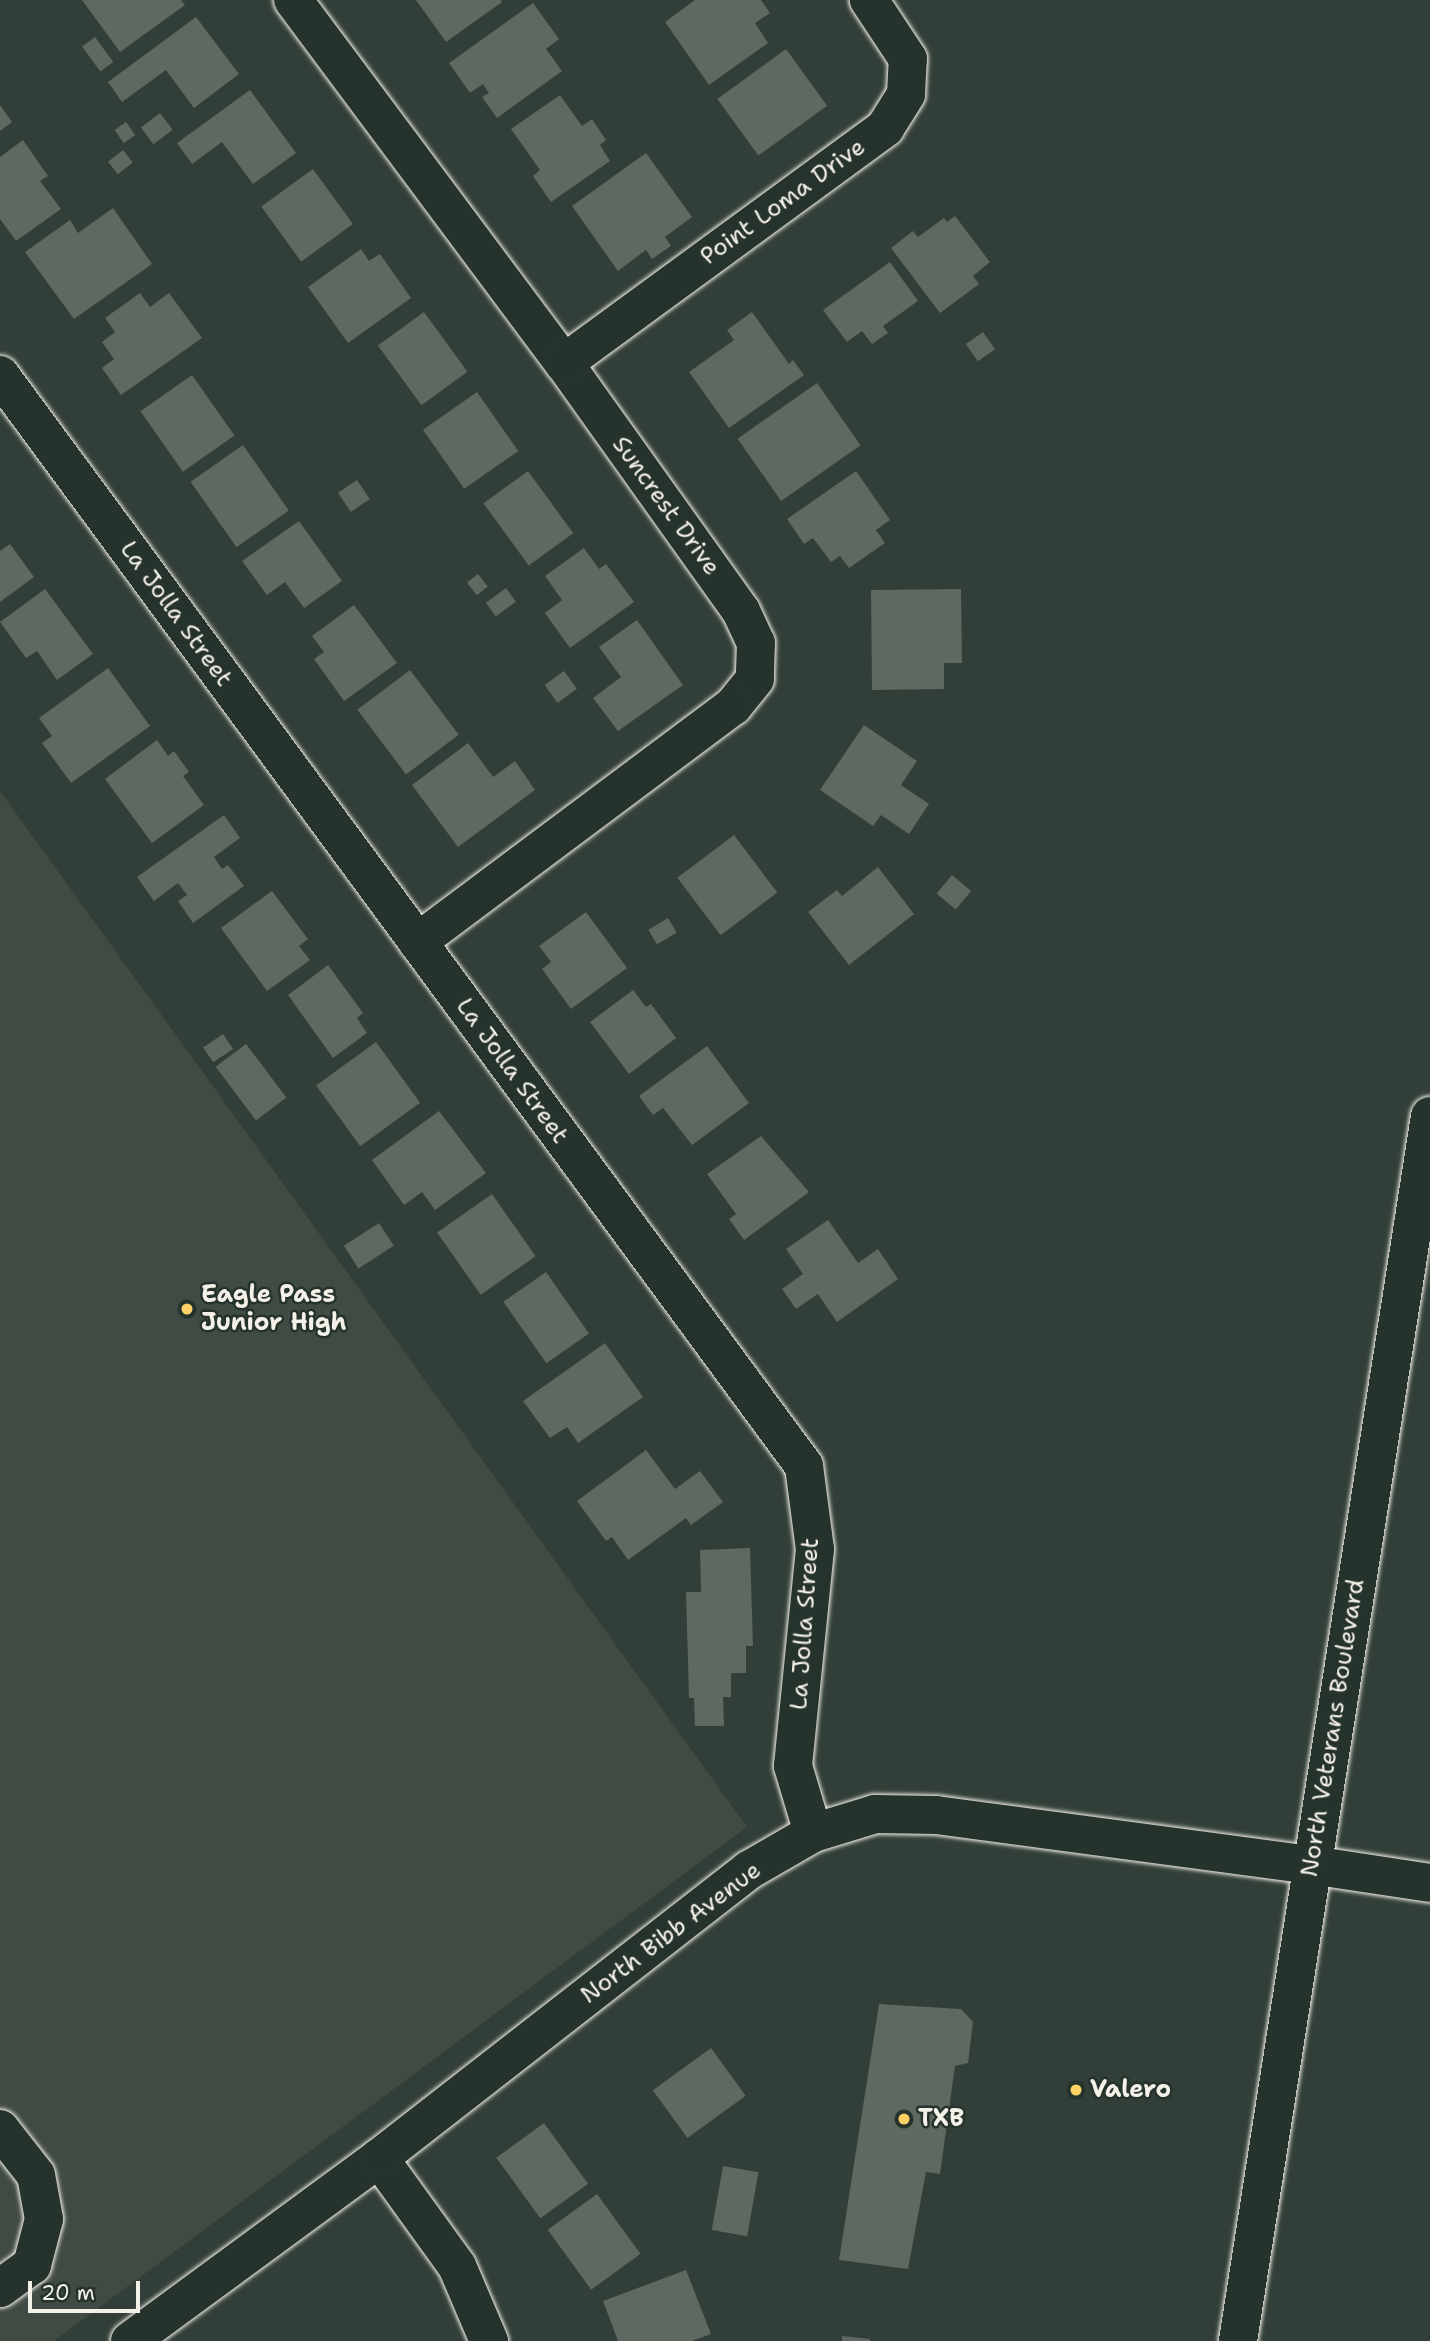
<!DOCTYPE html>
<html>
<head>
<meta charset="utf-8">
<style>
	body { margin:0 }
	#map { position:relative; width:1430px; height:2341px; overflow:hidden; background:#323e38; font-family:"Shantell Sans",sans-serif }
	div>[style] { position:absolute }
	.built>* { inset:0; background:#404b44 }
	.building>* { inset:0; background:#5f6861; transform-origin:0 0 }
	.roads { filter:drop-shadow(0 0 2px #f4f1e8) drop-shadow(0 0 2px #f4f1e8) }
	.minor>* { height:38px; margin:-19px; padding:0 19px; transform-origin:19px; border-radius:19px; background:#26332d }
	.major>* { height:38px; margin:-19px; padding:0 19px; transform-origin:19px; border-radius:19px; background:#26332d }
	.highway>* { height:38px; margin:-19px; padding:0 19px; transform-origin:19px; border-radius:19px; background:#26332d }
	.dots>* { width:19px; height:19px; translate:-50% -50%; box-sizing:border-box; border:4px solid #26332d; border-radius:50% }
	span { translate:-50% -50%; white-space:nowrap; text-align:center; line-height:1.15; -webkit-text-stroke:5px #26332d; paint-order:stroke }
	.street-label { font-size:24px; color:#f4f1e8 }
	.poi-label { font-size:24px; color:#f4f1e8; font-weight:700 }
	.left { translate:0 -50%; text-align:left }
	.scale { position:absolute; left:28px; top:2281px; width:112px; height:32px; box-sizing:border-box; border:4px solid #f4f1e8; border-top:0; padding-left:9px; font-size:21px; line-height:24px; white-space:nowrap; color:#f4f1e8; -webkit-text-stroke:5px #26332d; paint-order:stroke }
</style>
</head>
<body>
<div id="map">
	<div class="built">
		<div style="clip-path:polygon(0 791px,747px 1827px,54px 2341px,0 2341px)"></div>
	</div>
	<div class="building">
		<div style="clip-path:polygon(82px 0,181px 0,185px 5px,120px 52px)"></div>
		<div style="clip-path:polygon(416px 0,501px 0,502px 2px,446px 42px)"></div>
		<div style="clip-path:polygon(695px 0,761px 0,770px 13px,755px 23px,768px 43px,709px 85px,665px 22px)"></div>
		<div style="clip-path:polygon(533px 3px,559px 39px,546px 49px,562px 71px,497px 118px,482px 97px,489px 93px,483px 84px,470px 93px,449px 63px)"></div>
		<div style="clip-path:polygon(196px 17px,239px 74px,194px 108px,166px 70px,122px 102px,108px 82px)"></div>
		<div style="left:95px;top:37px;width:31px;height:16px;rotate:54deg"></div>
		<div style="left:786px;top:49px;width:70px;height:85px;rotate:54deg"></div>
		<div style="clip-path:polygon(250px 90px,296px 153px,253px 184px,222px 142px,192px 164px,177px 143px)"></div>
		<div style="clip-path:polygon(560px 95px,582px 126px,592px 119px,606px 140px,600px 145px,610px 161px,551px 202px,533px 176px,540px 170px,511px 129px)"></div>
		<div style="clip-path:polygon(0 105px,12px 122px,0 131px)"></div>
		<div style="left:160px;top:113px;width:21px;height:24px;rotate:53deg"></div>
		<div style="left:126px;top:122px;width:16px;height:14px;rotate:55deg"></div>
		<div style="clip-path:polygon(23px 140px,48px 176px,40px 181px,61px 209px,16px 241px,0 219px,0 157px)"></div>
		<div style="left:123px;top:150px;width:16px;height:19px;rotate:52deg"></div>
		<div style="clip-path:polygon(646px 153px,692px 217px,665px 237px,671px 246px,652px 259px,646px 250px,618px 271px,572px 206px)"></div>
		<div style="left:313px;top:169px;width:68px;height:64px;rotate:54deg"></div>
		<div style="clip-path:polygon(113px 208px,152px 264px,74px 319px,25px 252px,70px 220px,78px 233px)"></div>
		<div style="clip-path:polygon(955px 216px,990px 262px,973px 276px,979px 284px,940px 313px,891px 248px,913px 231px,918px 237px,944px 218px,947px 222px)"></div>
		<div style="clip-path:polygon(361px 249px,369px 261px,380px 254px,411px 298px,348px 343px,308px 287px)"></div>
		<div style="clip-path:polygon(890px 262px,918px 301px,883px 326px,888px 333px,872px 344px,862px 331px,847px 342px,823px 310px)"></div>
		<div style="clip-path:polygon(140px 293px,150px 307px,169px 293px,202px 338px,121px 395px,102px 368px,114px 359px,102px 342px,115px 332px,105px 318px)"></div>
		<div style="left:424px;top:312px;width:74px;height:57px;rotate:54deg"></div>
		<div style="clip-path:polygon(752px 312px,789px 364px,793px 360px,804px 375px,729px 428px,689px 372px,734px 340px,727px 330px)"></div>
		<div style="left:983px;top:332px;width:21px;height:21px;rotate:55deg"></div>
		<div style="left:192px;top:375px;width:74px;height:63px;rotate:55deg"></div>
		<div style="left:817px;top:383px;width:76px;height:97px;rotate:55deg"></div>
		<div style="left:477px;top:392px;width:72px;height:66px;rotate:55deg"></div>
		<div style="left:243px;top:445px;width:80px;height:64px;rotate:55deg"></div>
		<div style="left:528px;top:471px;width:77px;height:55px;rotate:54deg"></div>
		<div style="clip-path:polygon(856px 471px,890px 520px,876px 530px,885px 543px,849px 568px,840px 556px,831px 562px,813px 538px,804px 544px,787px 519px)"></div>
		<div style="left:357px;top:480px;width:23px;height:23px;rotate:56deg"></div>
		<div style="clip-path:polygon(299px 521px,342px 581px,304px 608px,285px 582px,267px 595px,242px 561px)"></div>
		<div style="clip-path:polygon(10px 544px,34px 577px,0 602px,0 551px)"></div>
		<div style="clip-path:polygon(584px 548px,599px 569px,606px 564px,634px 602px,570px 648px,545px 613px,562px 600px,545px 576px)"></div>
		<div style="left:478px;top:574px;width:16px;height:14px;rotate:52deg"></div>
		<div style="left:506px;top:588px;width:17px;height:25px;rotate:54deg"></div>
		<div style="clip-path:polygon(45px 589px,93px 654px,57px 680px,37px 651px,26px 658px,0 622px)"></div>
		<div style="clip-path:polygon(961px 589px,962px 663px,944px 663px,944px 689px,872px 690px,871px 590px)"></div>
		<div style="clip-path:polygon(354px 605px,397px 663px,344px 701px,314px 659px,324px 652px,312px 636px)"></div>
		<div style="clip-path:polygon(637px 620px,683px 685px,618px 731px,593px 698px,621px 677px,599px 647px)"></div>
		<div style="clip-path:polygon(108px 668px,150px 726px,71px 783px,42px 743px,52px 736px,39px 718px)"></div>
		<div style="left:410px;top:670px;width:81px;height:66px;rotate:53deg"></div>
		<div style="left:564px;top:671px;width:22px;height:24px;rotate:54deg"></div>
		<div style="clip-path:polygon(864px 725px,917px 761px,901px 785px,929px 804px,909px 834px,881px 815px,873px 826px,820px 790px)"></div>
		<div style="clip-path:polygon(157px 740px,168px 756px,174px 751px,189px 772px,183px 776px,204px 805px,152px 843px,105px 779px)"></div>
		<div style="clip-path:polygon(468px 743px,493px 777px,515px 761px,535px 790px,458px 847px,412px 785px)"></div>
		<div style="clip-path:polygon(224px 815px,240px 838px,214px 857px,222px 869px,228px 865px,244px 886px,193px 923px,178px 901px,187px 895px,178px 883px,154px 901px,137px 877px)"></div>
		<div style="left:734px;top:835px;width:72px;height:71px;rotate:53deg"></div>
		<div style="clip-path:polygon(878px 867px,914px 914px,849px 965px,808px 912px,837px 890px,842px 896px)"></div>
		<div style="left:952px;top:875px;width:25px;height:24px;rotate:40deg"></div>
		<div style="clip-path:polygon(272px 891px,308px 939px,299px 946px,310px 960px,267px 991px,221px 928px)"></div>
		<div style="clip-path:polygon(586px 912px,627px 968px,571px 1009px,542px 969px,551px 962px,539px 946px)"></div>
		<div style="left:668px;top:918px;width:17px;height:23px;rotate:59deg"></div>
		<div style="clip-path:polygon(328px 965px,363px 1013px,357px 1018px,367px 1033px,333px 1058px,288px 995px)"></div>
		<div style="clip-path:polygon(633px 990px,646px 1007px,651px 1004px,676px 1038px,629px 1074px,590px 1022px)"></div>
		<div style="left:223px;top:1034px;width:18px;height:24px;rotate:56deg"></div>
		<div style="left:376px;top:1042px;width:75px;height:74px;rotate:54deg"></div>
		<div style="left:246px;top:1044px;width:67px;height:38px;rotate:53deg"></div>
		<div style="clip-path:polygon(707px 1046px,749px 1103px,692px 1145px,663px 1108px,653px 1115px,639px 1096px)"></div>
		<div style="clip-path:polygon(439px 1111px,486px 1173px,435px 1210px,422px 1192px,404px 1205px,372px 1160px)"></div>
		<div style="clip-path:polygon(761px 1136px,809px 1192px,744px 1240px,729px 1219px,736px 1214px,707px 1174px)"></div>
		<div style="left:492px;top:1194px;width:76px;height:67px;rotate:55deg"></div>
		<div style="clip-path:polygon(828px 1220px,858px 1263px,878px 1249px,898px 1279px,837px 1322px,818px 1294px,796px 1309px,782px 1289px,803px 1274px,786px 1249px)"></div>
		<div style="left:379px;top:1223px;width:27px;height:42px;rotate:57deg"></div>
		<div style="left:546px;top:1272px;width:75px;height:52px;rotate:55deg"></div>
		<div style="clip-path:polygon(605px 1343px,643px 1397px,578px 1443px,567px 1427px,550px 1438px,523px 1401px)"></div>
		<div style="clip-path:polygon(646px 1450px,675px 1489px,700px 1471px,723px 1502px,691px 1525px,686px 1518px,628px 1560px,612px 1537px,606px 1541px,577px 1501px)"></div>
		<div style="clip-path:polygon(750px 1548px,753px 1646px,746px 1646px,746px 1673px,731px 1673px,731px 1697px,723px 1697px,724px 1726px,695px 1726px,694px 1698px,689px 1698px,686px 1592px,701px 1592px,700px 1550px)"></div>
		<div style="clip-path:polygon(879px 2004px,961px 2009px,973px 2022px,968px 2063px,955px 2066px,940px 2174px,926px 2172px,908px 2269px,839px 2260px)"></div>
		<div style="left:711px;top:2048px;width:59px;height:72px;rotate:54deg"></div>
		<div style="left:544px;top:2123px;width:75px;height:59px;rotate:54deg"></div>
		<div style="left:723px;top:2166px;width:36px;height:65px;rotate:10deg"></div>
		<div style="left:597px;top:2194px;width:74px;height:61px;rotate:54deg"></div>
		<div style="clip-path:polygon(686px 2270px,711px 2334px,692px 2341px,618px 2341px,603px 2301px)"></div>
		<div style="clip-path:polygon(842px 2336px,870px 2339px,870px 2341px,842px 2341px)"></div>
	</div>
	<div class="roads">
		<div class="minor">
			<div style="left:293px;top:0;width:453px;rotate:53.3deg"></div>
			<div style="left:564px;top:363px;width:305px;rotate:54.5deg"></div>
			<div style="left:741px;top:611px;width:35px;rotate:65deg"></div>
			<div style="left:756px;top:643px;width:36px;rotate:92deg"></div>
			<div style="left:755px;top:679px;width:35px;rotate:129deg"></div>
			<div style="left:733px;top:706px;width:394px;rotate:143.2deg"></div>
			<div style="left:564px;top:363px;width:398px;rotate:-36.2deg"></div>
			<div style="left:885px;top:128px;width:40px;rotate:-58deg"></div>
			<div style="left:906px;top:94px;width:35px;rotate:-87deg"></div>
			<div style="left:908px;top:59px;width:71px;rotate:-123.5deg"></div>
			<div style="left:0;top:375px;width:1355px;rotate:53.61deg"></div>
			<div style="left:804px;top:1466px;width:84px;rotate:82.5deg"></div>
			<div style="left:815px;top:1549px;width:218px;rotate:95.8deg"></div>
			<div style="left:793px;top:1766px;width:70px;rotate:73.4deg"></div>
			<div style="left:1311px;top:1865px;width:120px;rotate:8.6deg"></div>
			<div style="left:0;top:2129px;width:58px;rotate:52deg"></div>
			<div style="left:36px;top:2175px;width:45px;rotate:79.7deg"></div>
			<div style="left:44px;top:2219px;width:48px;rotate:104.6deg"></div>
			<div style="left:32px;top:2265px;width:39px;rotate:144deg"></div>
			<div style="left:379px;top:2158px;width:133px;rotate:54.2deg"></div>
			<div style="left:457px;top:2266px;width:82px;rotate:66.9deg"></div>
		</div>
		<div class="major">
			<div style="left:130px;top:2341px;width:309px;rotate:-36.3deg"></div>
			<div style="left:379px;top:2158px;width:469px;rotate:-37.9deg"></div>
			<div style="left:749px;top:1870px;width:74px;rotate:-30deg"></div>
			<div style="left:813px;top:1833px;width:65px;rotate:-17deg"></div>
			<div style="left:875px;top:1814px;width:61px;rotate:0.9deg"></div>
			<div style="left:936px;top:1815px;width:378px;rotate:7.6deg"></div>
		</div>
		<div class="highway">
			<div style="left:1238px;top:2341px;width:1240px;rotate:-81.09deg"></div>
		</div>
	</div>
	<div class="dots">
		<div style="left:187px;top:1309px;background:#ffd166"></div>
		<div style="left:1076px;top:2090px;background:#ffd166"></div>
		<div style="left:904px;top:2119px;background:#ffd166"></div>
	</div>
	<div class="street-label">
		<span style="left:783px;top:202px;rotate:-36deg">Point Loma Drive</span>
		<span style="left:666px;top:506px;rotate:54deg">Suncrest Drive</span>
		<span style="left:176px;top:614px;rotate:54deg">La Jolla Street</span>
		<span style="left:512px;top:1071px;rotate:54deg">La Jolla Street</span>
		<span style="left:805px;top:1624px;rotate:-86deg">La Jolla Street</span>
		<span style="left:1333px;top:1728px;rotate:-81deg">North Veterans Boulevard</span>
		<span style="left:671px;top:1933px;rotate:-37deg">North Bibb Avenue</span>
	</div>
	<div class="poi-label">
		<span class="left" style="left:201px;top:1309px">Eagle Pass<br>Junior High</span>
		<span class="left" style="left:1090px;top:2090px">Valero</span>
		<span class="left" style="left:918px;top:2119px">TXB</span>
	</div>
	<div class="scale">20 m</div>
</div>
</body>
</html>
